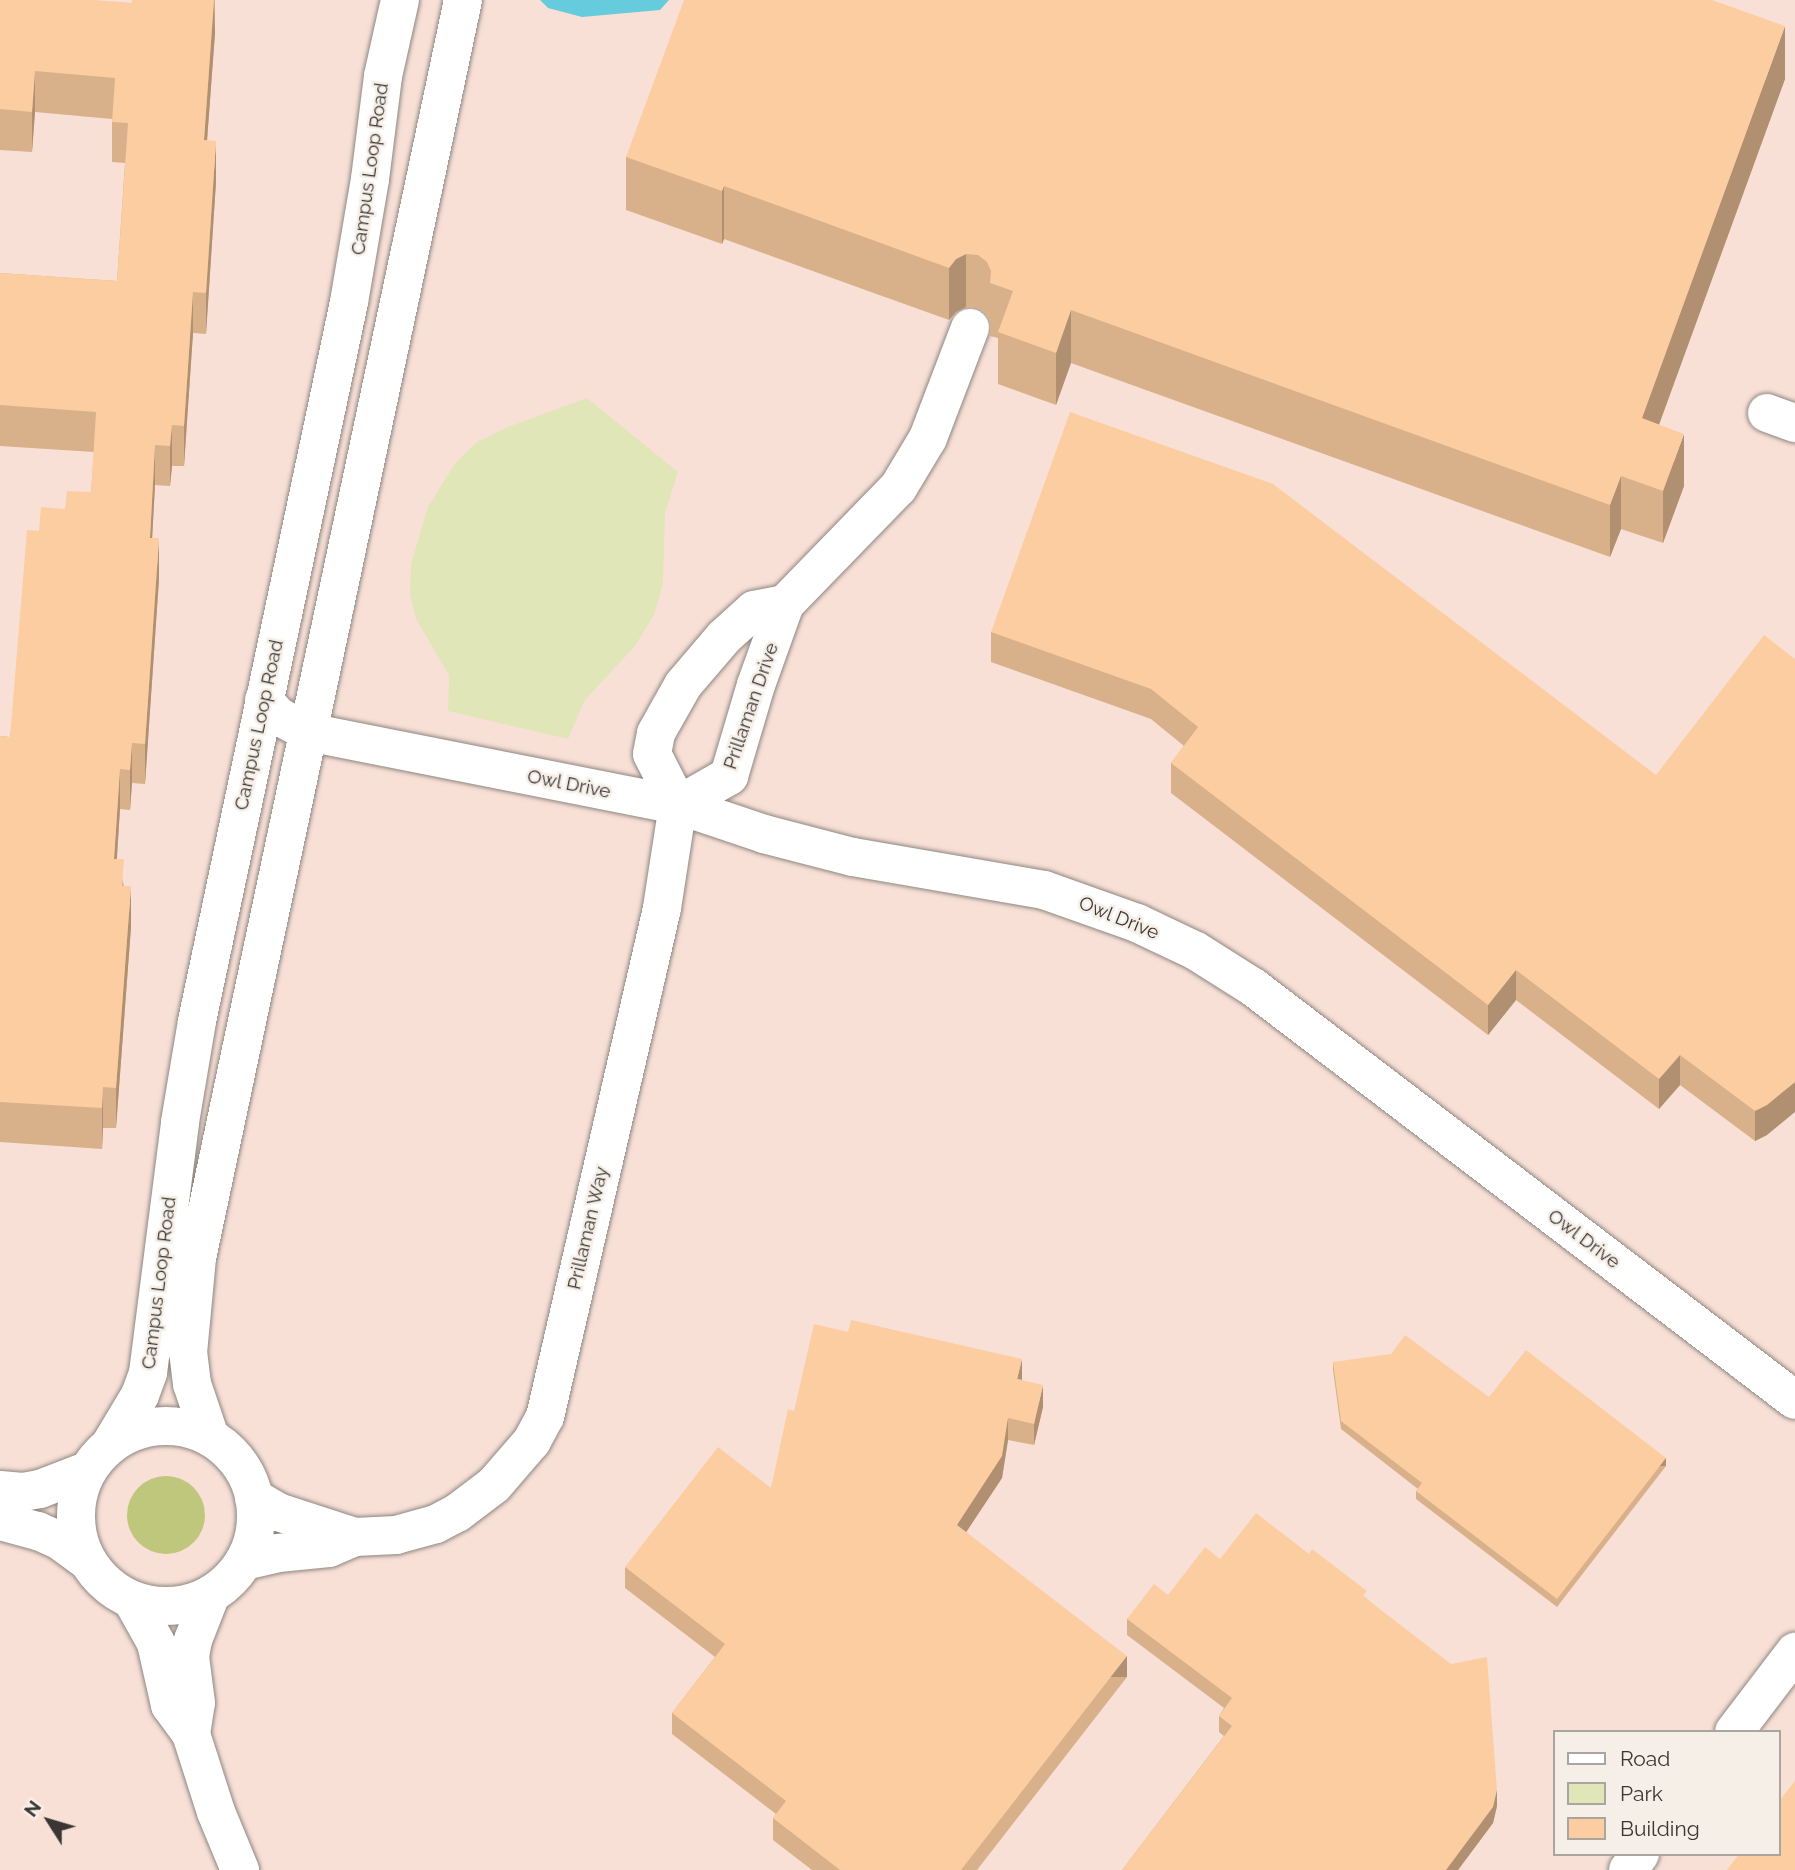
<!DOCTYPE html>
<html>
<head>
<meta charset="utf-8">
<style>
	body { margin:0 }
	#map { position:relative; width:1795px; height:1870px; overflow:hidden; background:#f6efe7; font-family:Raleway,sans-serif }
	div>[style] { position:absolute }
	.education>* { inset:0; background:#f9e0d7 }
	.green>* { inset:0; background:#e0e6b8 }
	.forest>* { inset:0; background:#bfc77c }
	.round { border-radius:50% }
	.water>* { inset:0; background:#66cbdc }
	.roads { filter:drop-shadow(0 0 2px #8e8780) drop-shadow(0 0 2px #8e8780) }
	.street>* { height:38px; margin:-19px; padding:0 19px; transform-origin:19px; border-radius:19px; background:#fff }
	.street>.ring { margin:-19px; padding:0; box-sizing:content-box; background:none; border:38px solid #fff; border-radius:50% }
	.wall>* { inset:0; background:#d8b08a }
	.shaded-wall>* { inset:0; background:#b09071; transform-origin:0 0 }
	.building>* { inset:0; background:#fbcda1 }
	span { translate:-50% -50%; white-space:nowrap; text-align:center; line-height:1.15; -webkit-text-stroke:5px #f6efe7; paint-order:stroke }
	.street-label { font-size:19px; color:#393633 }
	.legend { position:absolute; left:1553px; top:1730px; width:228px; height:126px; box-sizing:border-box; background:#f6efe7; border:2px solid #aaa59f; margin:0; padding:9px 12px; list-style:none; font-size:21px; color:#393633 }
	.legend li { display:flex; align-items:center; gap:14px; height:35px }
	.legend b { width:35px; border:2px solid #aaa59f }
	.north { position:absolute; left:14px; top:1786px; width:70px; height:70px; -webkit-text-stroke:5px #f6efe7; paint-order:stroke; rotate:307deg; font-size:19px; font-weight:700; line-height:28px; text-align:center; color:#393633 }
	.north::after { content:''; display:block; margin:auto; width:24px; height:32px; background:#393633; clip-path:polygon(50% 0,100% 100%,50% 72%,0 100%) }
</style>
</head>
<body>
<div id="map">
	<div class="education">
		<div style="clip-path:polygon(evenodd,0 0,1795px 0,1795px 1870px,0 1870px,0 0,1555px 1732px,1779px 1732px,1779px 1854px,1555px 1854px,1555px 1732px)"></div>
	</div>
	<div class="green">
		<div style="clip-path:polygon(587px 398px,678px 472px,665px 513px,663px 584px,654px 615px,635px 646px,585px 700px,568px 739px,448px 711px,449px 675px,416px 619px,410px 595px,411px 564px,428px 507px,456px 462px,477px 442px,508px 427px)"></div>
	</div>
	<div class="forest">
		<div class="round" style="left:127px;top:1476px;width:78px;height:78px"></div>
	</div>
	<div class="water">
		<div style="clip-path:polygon(540px 0,669px 0,660px 10px,582px 17px,548px 8px)"></div>
	</div>
	<div class="roads">
		<div class="street">
			<div style="left:1767px;top:413px;width:30px;rotate:20deg"></div>
			<div style="left:264px;top:700px;width:21px;rotate:49deg"></div>
			<div style="left:278px;top:716px;width:34px;rotate:28deg"></div>
			<div style="left:308px;top:732px;width:377px;rotate:11.2deg"></div>
			<div style="left:678px;top:805px;width:91px;rotate:18.6deg"></div>
			<div style="left:764px;top:834px;width:92px;rotate:14.5deg"></div>
			<div style="left:853px;top:857px;width:194px;rotate:9.8deg"></div>
			<div style="left:1044px;top:890px;width:99px;rotate:19.5deg"></div>
			<div style="left:1137px;top:923px;width:65px;rotate:25.4deg"></div>
			<div style="left:1196px;top:951px;width:67px;rotate:32.3deg"></div>
			<div style="left:1253px;top:987px;width:681px;rotate:37.31deg"></div>
			<div style="left:678px;top:805px;width:59px;rotate:-29.6deg"></div>
			<div style="left:729px;top:776px;width:95px;rotate:-73.5deg"></div>
			<div style="left:756px;top:685px;width:86px;rotate:-70.3deg"></div>
			<div style="left:785px;top:604px;width:162px;rotate:-45.8deg"></div>
			<div style="left:898px;top:488px;width:58px;rotate:-59deg"></div>
			<div style="left:928px;top:438px;width:118px;rotate:-69.1deg"></div>
			<div style="left:678px;top:805px;width:57px;rotate:-117deg"></div>
			<div style="left:652px;top:754px;width:21px;rotate:-79deg"></div>
			<div style="left:656px;top:733px;width:55px;rotate:-60.6deg"></div>
			<div style="left:683px;top:685px;width:63px;rotate:-49.5deg"></div>
			<div style="left:724px;top:637px;width:40px;rotate:-42deg"></div>
			<div style="left:754px;top:610px;width:32px;rotate:-11deg"></div>
			<div class="ring" style="left:76px;top:1426px;width:142px;height:142px"></div>
			<div style="left:210px;top:1437px;width:56px;rotate:-108.8deg"></div>
			<div style="left:192px;top:1384px;width:31px;rotate:-97deg"></div>
			<div style="left:188px;top:1353px;width:95px;rotate:-84.6deg"></div>
			<div style="left:197px;top:1258px;width:1286px;rotate:-78.06deg"></div>
			<div style="left:110px;top:1445px;width:58px;rotate:-59deg"></div>
			<div style="left:140px;top:1395px;width:23px;rotate:-70deg"></div>
			<div style="left:148px;top:1373px;width:253px;rotate:-82.7deg"></div>
			<div style="left:180px;top:1122px;width:102px;rotate:-80.4deg"></div>
			<div style="left:197px;top:1021px;width:735px;rotate:-78.06deg"></div>
			<div style="left:349px;top:302px;width:125px;rotate:-80.3deg"></div>
			<div style="left:370px;top:179px;width:104px;rotate:-82.8deg"></div>
			<div style="left:383px;top:76px;width:78px;rotate:-77.4deg"></div>
			<div style="left:0;top:1490px;width:23px;rotate:5deg"></div>
			<div style="left:23px;top:1492px;width:17px;rotate:-10deg"></div>
			<div style="left:40px;top:1489px;width:50px;rotate:-21deg"></div>
			<div style="left:254px;top:1498px;width:28px;rotate:30deg"></div>
			<div style="left:278px;top:1512px;width:81px;rotate:18deg"></div>
			<div style="left:355px;top:1537px;width:41px;rotate:-2.8deg"></div>
			<div style="left:396px;top:1535px;width:41px;rotate:-15.4deg"></div>
			<div style="left:436px;top:1524px;width:24px;rotate:-28deg"></div>
			<div style="left:457px;top:1513px;width:46px;rotate:-37.1deg"></div>
			<div style="left:494px;top:1485px;width:58px;rotate:-49.2deg"></div>
			<div style="left:532px;top:1441px;width:27px;rotate:-62deg"></div>
			<div style="left:545px;top:1417px;width:522px;rotate:-77.05deg"></div>
			<div style="left:662px;top:908px;width:104px;rotate:-81.2deg"></div>
			<div style="left:0;top:1521px;width:39px;rotate:15deg"></div>
			<div style="left:38px;top:1531px;width:24px;rotate:24deg"></div>
			<div style="left:60px;top:1541px;width:32px;rotate:36deg"></div>
			<div style="left:244px;top:1561px;width:35px;rotate:-13deg"></div>
			<div style="left:278px;top:1553px;width:51px;rotate:-5.6deg"></div>
			<div style="left:329px;top:1548px;width:28px;rotate:-23deg"></div>
			<div style="left:132px;top:1600px;width:49px;rotate:60.8deg"></div>
			<div style="left:156px;top:1643px;width:64px;rotate:77.3deg"></div>
			<div style="left:170px;top:1705px;width:36px;rotate:54deg"></div>
			<div style="left:191px;top:1734px;width:82px;rotate:72.2deg"></div>
			<div style="left:216px;top:1812px;width:63px;rotate:67.5deg"></div>
			<div style="left:1734px;top:1732px;width:101px;rotate:-52.7deg"></div>
			<div style="left:191px;top:1734px;width:31px;rotate:-81deg"></div>
			<div style="left:196px;top:1703px;width:46px;rotate:-97.4deg"></div>
			<div style="left:190px;top:1657px;width:17px;rotate:-80deg"></div>
			<div style="left:193px;top:1640px;width:49px;rotate:-68.6deg"></div>
			<div style="left:1628px;top:1870px;width:20px;rotate:-53deg"></div>
		</div>
	</div>
	<div class="wall">
		<div style="clip-path:polygon(0 0,132px 3px,215px 0,215px 33px,207px 141px,216px 182px,206px 334px,193px 333px,184px 466px,172px 466px,170px 486px,155px 485px,152px 538px,159px 579px,145px 784px,132px 783px,130px 810px,120px 809px,117px 859px,124px 886px,131px 927px,116px 1128px,103px 1128px,102px 1149px,0 1142px,0 736px,10px 737px,39px 531px,65px 509px,91px 492px,94px 452px,0 446px,0 273px,117px 281px,125px 163px,112px 162px,112px 119px,35px 112px,32px 152px,0 150px)"></div>
		<div style="clip-path:polygon(1785px 79px,1659px 425px,1684px 486px,1663px 543px,1621px 529px,1610px 557px,1071px 363px,1056px 405px,998px 384px,998px 338px,990px 336px,990px 322px,987px 315px,978px 308px,966px 307px,956px 312px,949px 320px,724px 239px,722px 244px,626px 210px,626px 157px)"></div>
		<div style="clip-path:polygon(991px 632px,1656px 775px,1767px 1135px,1755px 1141px,1680px 1085px,1659px 1109px,1516px 1000px,1488px 1035px,1171px 793px,1171px 763px,1184px 746px,1151px 719px,991px 662px)"></div>
		<div style="clip-path:polygon(1333px 1362px,1489px 1397px,1666px 1466px,1557px 1607px,1416px 1499px,1416px 1491px,1418px 1489px,1341px 1429px,1333px 1370px)"></div>
		<div style="clip-path:polygon(1022px 1380px,1043px 1407px,1034px 1445px,1008px 1440px,1002px 1478px,966px 1532px,1127px 1677px,977px 1870px,812px 1870px,773px 1840px,773px 1818px,776px 1814px,672px 1734px,672px 1713px,715px 1657px,625px 1588px,625px 1567px,771px 1488px,794px 1411px)"></div>
		<div style="clip-path:polygon(1309px 1554px,1367px 1599px,1497px 1806px,1493px 1823px,1458px 1870px,1122px 1870px,1224px 1736px,1219px 1732px,1219px 1716px,1224px 1708px,1127px 1635px,1127px 1619px,1168px 1595px,1220px 1559px)"></div>
	</div>
	<div class="shaded-wall">
		<div style="clip-path:polygon(214px 0,215px 33px,204px 181px,204px 140px)"></div>
		<div style="clip-path:polygon(1785px 26px,1785px 79px,1642px 471px,1642px 418px)"></div>
		<div style="clip-path:polygon(35px 71px,35px 112px,32px 152px,32px 112px)"></div>
		<div style="clip-path:polygon(216px 141px,216px 182px,206px 334px,206px 293px)"></div>
		<div style="clip-path:polygon(724px 186px,724px 239px,722px 244px,722px 191px)"></div>
		<div style="clip-path:polygon(966px 254px,966px 307px,956px 312px,949px 320px,949px 268px,956px 259px)"></div>
		<div style="clip-path:polygon(193px 292px,193px 333px,184px 466px,184px 426px)"></div>
		<div style="clip-path:polygon(1071px 310px,1071px 363px,1056px 405px,1056px 353px)"></div>
		<div style="clip-path:polygon(172px 425px,172px 466px,170px 486px,170px 446px)"></div>
		<div style="clip-path:polygon(1684px 434px,1684px 486px,1663px 543px,1663px 491px)"></div>
		<div style="clip-path:polygon(155px 445px,155px 485px,150px 579px,150px 538px)"></div>
		<div style="clip-path:polygon(1621px 476px,1621px 529px,1610px 557px,1610px 505px)"></div>
		<div style="clip-path:polygon(159px 538px,159px 579px,145px 784px,145px 744px)"></div>
		<div style="clip-path:polygon(132px 743px,132px 783px,130px 810px,130px 770px)"></div>
		<div style="clip-path:polygon(120px 769px,120px 809px,114px 900px,114px 859px)"></div>
		<div style="clip-path:polygon(131px 886px,131px 927px,116px 1128px,116px 1088px)"></div>
		<div style="clip-path:polygon(1516px 970px,1516px 1000px,1488px 1035px,1488px 1005px)"></div>
		<div style="clip-path:polygon(1680px 1055px,1680px 1085px,1659px 1109px,1659px 1079px)"></div>
		<div style="clip-path:polygon(1795px 1082px,1795px 1112px,1767px 1135px,1755px 1141px,1755px 1111px)"></div>
		<div style="clip-path:polygon(103px 1087px,103px 1128px,102px 1149px,102px 1108px)"></div>
		<div style="clip-path:polygon(1022px 1359px,1022px 1380px,1017px 1379px)"></div>
		<div style="clip-path:polygon(1043px 1385px,1043px 1407px,1034px 1445px,1034px 1424px)"></div>
		<div style="clip-path:polygon(1008px 1418px,1008px 1440px,1002px 1478px,957px 1546px,957px 1525px)"></div>
		<div style="left:1666px;top:1458px;width:8px;height:178px;rotate:90deg"></div>
		<div style="left:1127px;top:1656px;width:21px;height:271px;rotate:90deg"></div>
		<div style="clip-path:polygon(1497px 1790px,1497px 1806px,1493px 1823px,1458px 1870px,1446px 1870px)"></div>
	</div>
	<div class="building">
		<div style="clip-path:polygon(0 0,94px 0,132px 3px,132px 0,214px 0,204px 140px,216px 141px,206px 293px,193px 292px,184px 426px,172px 425px,170px 446px,155px 445px,150px 538px,159px 538px,145px 744px,132px 743px,130px 770px,120px 769px,114px 859px,124px 859px,122px 886px,131px 886px,116px 1088px,103px 1087px,102px 1108px,0 1102px,0 736px,10px 737px,27px 530px,39px 531px,41px 507px,65px 509px,67px 491px,91px 492px,96px 412px,0 405px,0 273px,117px 281px,128px 123px,112px 122px,115px 78px,35px 71px,32px 112px,0 109px)"></div>
		<div style="clip-path:polygon(684px 0,1712px 0,1785px 26px,1642px 418px,1684px 434px,1663px 491px,1621px 476px,1610px 505px,1071px 310px,1056px 353px,998px 332px,1013px 291px,990px 283px,991px 271px,987px 262px,978px 255px,966px 254px,956px 259px,949px 268px,724px 186px,722px 191px,626px 157px)"></div>
		<div style="clip-path:polygon(1070px 412px,1273px 484px,1656px 775px,1764px 635px,1795px 659px,1795px 1082px,1767px 1105px,1755px 1111px,1680px 1055px,1659px 1079px,1516px 970px,1488px 1005px,1171px 763px,1198px 727px,1151px 689px,991px 632px)"></div>
		<div style="clip-path:polygon(851px 1320px,1022px 1359px,1017px 1379px,1043px 1385px,1034px 1424px,1008px 1418px,1002px 1456px,957px 1525px,1127px 1656px,961px 1870px,840px 1870px,773px 1818px,786px 1801px,672px 1713px,725px 1644px,625px 1567px,718px 1447px,771px 1488px,788px 1409px,794px 1411px,814px 1324px,848px 1332px)"></div>
		<div style="clip-path:polygon(1405px 1335px,1489px 1397px,1526px 1350px,1666px 1458px,1557px 1599px,1416px 1491px,1422px 1483px,1341px 1421px,1333px 1362px,1391px 1354px)"></div>
		<div style="clip-path:polygon(1256px 1513px,1309px 1554px,1312px 1549px,1367px 1591px,1363px 1596px,1451px 1664px,1487px 1657px,1497px 1790px,1493px 1807px,1446px 1870px,1122px 1870px,1232px 1726px,1219px 1716px,1232px 1698px,1127px 1619px,1154px 1584px,1168px 1595px,1205px 1547px,1220px 1559px)"></div>
		<div style="clip-path:polygon(1795px 1781px,1795px 1870px,1727px 1870px,1739px 1854px,1779px 1854px,1779px 1801px)"></div>
	</div>
	<div class="street-label">
		<span style="left:370px;top:169px;rotate:-82deg">Campus Loop Road</span>
		<span style="left:751px;top:706px;rotate:-71deg">Prillaman Drive</span>
		<span style="left:259px;top:725px;rotate:-78deg">Campus Loop Road</span>
		<span style="left:569px;top:784px;rotate:11deg">Owl Drive</span>
		<span style="left:1119px;top:918px;rotate:22deg">Owl Drive</span>
		<span style="left:588px;top:1228px;rotate:-77deg">Prillaman Way</span>
		<span style="left:1584px;top:1239px;rotate:37deg">Owl Drive</span>
		<span style="left:159px;top:1283px;rotate:-83deg">Campus Loop Road</span>
	</div>
	<ul class="legend">
	<li><b style="height:9px;background:#fff"></b>Road</li>
	<li><b style="height:19px;background:#e0e6b8"></b>Park</li>
	<li><b style="height:19px;background:#fbcda1"></b>Building</li>
	</ul>
	<div class="north">N</div>
</div>
</body>
</html>
